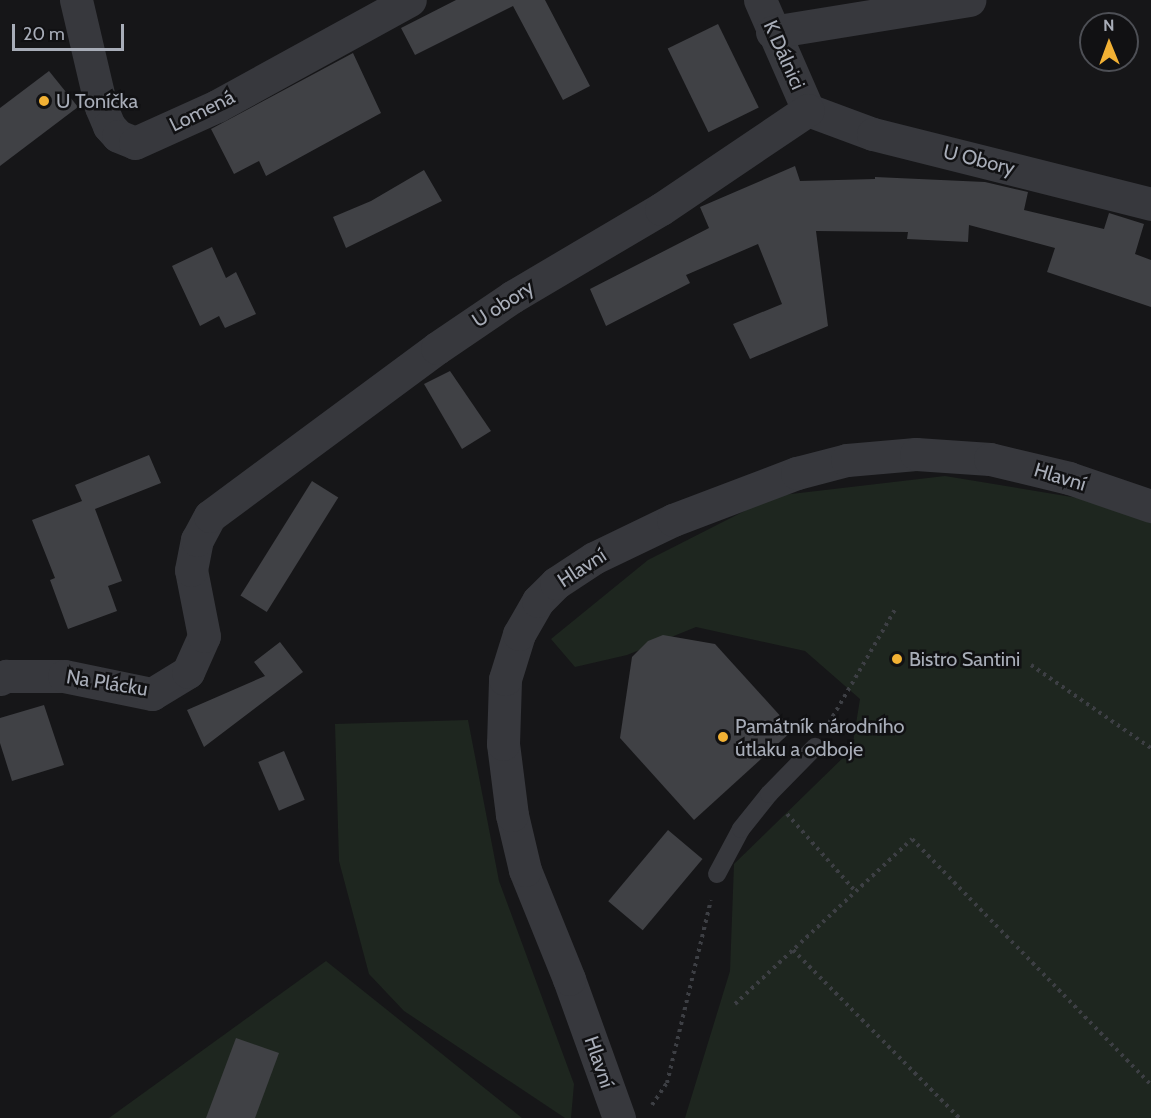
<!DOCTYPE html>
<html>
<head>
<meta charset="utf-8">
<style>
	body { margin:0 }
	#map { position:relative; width:1151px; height:1118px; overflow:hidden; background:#161618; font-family:Cabin,sans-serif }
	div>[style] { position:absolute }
	.green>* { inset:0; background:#1e261f }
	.building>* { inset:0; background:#404145; transform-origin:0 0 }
	.path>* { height:4px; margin-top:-2px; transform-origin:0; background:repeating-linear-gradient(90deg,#3d3f44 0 3px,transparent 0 7.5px) }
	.service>* { height:18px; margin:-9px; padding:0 9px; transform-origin:9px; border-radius:9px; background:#37383d }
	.minor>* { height:33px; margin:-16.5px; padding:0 16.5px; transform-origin:16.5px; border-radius:16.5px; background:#37383d }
	.tertiary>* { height:33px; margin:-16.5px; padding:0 16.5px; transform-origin:16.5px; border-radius:16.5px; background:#37383d }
	.dots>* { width:16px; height:16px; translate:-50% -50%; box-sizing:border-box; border:3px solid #111113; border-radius:50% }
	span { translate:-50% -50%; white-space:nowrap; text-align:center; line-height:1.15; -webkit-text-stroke:5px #111113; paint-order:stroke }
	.street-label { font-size:20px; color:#a8adb8 }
	.poi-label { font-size:20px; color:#a8adb8 }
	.left { translate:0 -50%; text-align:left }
	.north { position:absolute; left:1079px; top:12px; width:60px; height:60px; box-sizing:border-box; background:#111113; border:2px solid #4d4f55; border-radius:50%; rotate:359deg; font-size:16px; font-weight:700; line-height:24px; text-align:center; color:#a8adb8 }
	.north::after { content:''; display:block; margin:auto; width:21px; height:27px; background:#f2b134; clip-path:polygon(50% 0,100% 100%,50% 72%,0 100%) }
	.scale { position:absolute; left:12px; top:24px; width:112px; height:27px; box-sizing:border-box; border:3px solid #a8adb8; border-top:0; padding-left:8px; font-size:18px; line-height:21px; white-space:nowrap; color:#a8adb8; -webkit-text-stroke:4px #111113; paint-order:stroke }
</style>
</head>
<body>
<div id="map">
	<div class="green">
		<div style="clip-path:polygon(945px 476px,1102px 502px,1151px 518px,1151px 1118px,685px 1118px,730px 971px,734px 864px,852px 749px,860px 699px,805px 651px,696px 627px,627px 655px,575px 667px,551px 639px,648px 560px,774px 496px)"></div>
		<div style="clip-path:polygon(468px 720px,499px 881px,574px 1084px,571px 1118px,565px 1118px,404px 1011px,369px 974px,339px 861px,335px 724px)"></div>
		<div style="clip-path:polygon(326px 961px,522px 1118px,109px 1118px)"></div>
	</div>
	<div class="building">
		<div style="clip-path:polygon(456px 0,545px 0,590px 86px,563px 100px,513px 6px,415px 55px,401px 28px)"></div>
		<div style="left:718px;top:24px;width:93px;height:56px;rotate:64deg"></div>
		<div style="clip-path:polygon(353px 53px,381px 113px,266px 176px,259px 161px,234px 174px,211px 129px)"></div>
		<div style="clip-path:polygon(49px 71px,78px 107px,0 166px,0 108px)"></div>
		<div style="clip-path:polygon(795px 166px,800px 181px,875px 179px,875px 177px,985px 182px,1028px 192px,1024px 210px,1104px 229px,1109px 213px,1144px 224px,1135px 254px,1151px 260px,1151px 307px,1047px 272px,1055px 248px,969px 225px,968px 242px,907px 239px,908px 232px,816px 231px,828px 326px,750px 359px,733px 324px,782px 304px,758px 244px,686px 275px,690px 283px,606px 326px,590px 289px,709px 228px,700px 207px)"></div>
		<div style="clip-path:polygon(424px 170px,442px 201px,346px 248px,333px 217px,371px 201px)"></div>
		<div style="clip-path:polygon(212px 247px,226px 278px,236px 272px,256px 314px,225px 328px,219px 316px,200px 326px,172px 266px)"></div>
		<div style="clip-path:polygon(450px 371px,491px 431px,462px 449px,424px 384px)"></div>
		<div style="clip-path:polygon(149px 455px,161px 483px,95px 509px,122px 581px,108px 586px,117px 611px,68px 629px,50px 580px,55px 578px,32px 520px,82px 501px,75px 485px)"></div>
		<div style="left:312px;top:481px;width:31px;height:135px;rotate:32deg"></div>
		<div style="clip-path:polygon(663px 635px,715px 644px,793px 730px,694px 820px,620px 738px,632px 657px,648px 641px)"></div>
		<div style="clip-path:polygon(280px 642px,303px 672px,204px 747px,187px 710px,265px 676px,254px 662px)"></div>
		<div style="clip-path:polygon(44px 705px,64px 765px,12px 781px,0 743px,0 718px)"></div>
		<div style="left:284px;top:751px;width:53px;height:28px;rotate:67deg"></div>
		<div style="left:668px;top:830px;width:45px;height:93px;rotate:40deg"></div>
		<div style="clip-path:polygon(236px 1038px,279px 1053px,255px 1118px,206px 1118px)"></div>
	</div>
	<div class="path">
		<div style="left:1031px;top:665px;width:146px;rotate:34.7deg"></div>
		<div style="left:829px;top:723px;width:133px;rotate:-59.8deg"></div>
		<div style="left:787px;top:814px;width:104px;rotate:48.5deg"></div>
		<div style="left:793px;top:950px;width:236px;rotate:45.3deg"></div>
		<div style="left:735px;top:1004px;width:242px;rotate:-43deg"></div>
		<div style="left:912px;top:839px;width:343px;rotate:45.8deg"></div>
		<div style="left:652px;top:1105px;width:27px;rotate:-56deg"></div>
		<div style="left:667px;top:1083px;width:188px;rotate:-76.5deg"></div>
	</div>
	<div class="service">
		<div style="left:717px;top:874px;width:51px;rotate:-61.9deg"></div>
		<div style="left:741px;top:829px;width:45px;rotate:-51.3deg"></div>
		<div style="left:769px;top:794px;width:66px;rotate:-45.6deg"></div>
	</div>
	<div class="minor">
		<div style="left:76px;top:0;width:110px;rotate:76.8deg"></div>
		<div style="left:101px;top:107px;width:21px;rotate:67deg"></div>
		<div style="left:109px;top:126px;width:13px;rotate:48deg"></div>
		<div style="left:118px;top:136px;width:18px;rotate:22deg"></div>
		<div style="left:135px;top:143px;width:90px;rotate:-24.3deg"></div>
		<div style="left:217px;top:106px;width:220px;rotate:-28.8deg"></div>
		<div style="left:760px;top:0;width:120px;rotate:66.4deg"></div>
		<div style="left:772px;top:32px;width:200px;rotate:-9.2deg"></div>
		<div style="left:808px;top:110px;width:69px;rotate:20.3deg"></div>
		<div style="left:873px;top:134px;width:287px;rotate:14.1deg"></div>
		<div style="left:0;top:679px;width:7px;rotate:-27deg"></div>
		<div style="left:6px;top:676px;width:58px"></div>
		<div style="left:64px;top:676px;width:90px;rotate:11.6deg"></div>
		<div style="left:152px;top:694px;width:42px;rotate:-31.4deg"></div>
		<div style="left:188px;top:672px;width:39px;rotate:-66deg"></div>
		<div style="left:204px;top:636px;width:67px;rotate:-101.1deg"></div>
		<div style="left:191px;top:570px;width:31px;rotate:-79deg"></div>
		<div style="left:197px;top:540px;width:27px;rotate:-62deg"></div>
		<div style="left:210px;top:516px;width:282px;rotate:-36.5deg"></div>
		<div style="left:437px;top:348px;width:91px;rotate:-34.2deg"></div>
		<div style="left:512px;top:297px;width:173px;rotate:-30.6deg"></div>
		<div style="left:661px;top:209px;width:177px;rotate:-34deg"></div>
	</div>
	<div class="tertiary">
		<div style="left:619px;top:1118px;width:148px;rotate:-109.8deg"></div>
		<div style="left:569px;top:979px;width:118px;rotate:-112deg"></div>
		<div style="left:525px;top:870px;width:57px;rotate:-103.3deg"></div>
		<div style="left:512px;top:815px;width:72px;rotate:-97.2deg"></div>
		<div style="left:503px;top:744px;width:65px;rotate:-88.2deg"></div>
		<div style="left:505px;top:679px;width:47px;rotate:-72.7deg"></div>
		<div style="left:519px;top:634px;width:38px;rotate:-60deg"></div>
		<div style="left:538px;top:601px;width:25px;rotate:-45deg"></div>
		<div style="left:556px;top:583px;width:45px;rotate:-33.3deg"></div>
		<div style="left:594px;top:558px;width:88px;rotate:-25.7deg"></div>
		<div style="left:673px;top:520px;width:133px;rotate:-20.8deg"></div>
		<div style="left:797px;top:473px;width:52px;rotate:-14.6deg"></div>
		<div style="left:847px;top:460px;width:69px;rotate:-5deg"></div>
		<div style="left:916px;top:454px;width:74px;rotate:3.9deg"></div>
		<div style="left:990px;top:459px;width:81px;rotate:13.5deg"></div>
		<div style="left:1069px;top:478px;width:87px;rotate:18.9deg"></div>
	</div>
	<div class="dots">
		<div style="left:44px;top:101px;background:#f2b134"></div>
		<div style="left:897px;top:659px;background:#f2b134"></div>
		<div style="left:723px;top:737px;background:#f2b134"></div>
	</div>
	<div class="street-label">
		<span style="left:784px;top:55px;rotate:66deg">K Dálnici</span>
		<span style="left:202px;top:111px;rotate:-26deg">Lomená</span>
		<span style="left:979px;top:160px;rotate:14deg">U Obory</span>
		<span style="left:503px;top:304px;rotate:-33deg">U obory</span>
		<span style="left:1060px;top:477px;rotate:17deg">Hlavní</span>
		<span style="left:582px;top:568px;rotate:-33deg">Hlavní</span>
		<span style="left:107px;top:683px;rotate:9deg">Na Plácku</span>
		<span style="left:599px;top:1062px;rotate:71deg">Hlavní</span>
	</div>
	<div class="poi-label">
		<span class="left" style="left:56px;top:101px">U Toníčka</span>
		<span class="left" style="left:909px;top:659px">Bistro Santini</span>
		<span class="left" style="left:735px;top:738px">Památník národního<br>útlaku a odboje</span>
	</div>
	<div class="north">N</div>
	<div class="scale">20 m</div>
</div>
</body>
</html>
